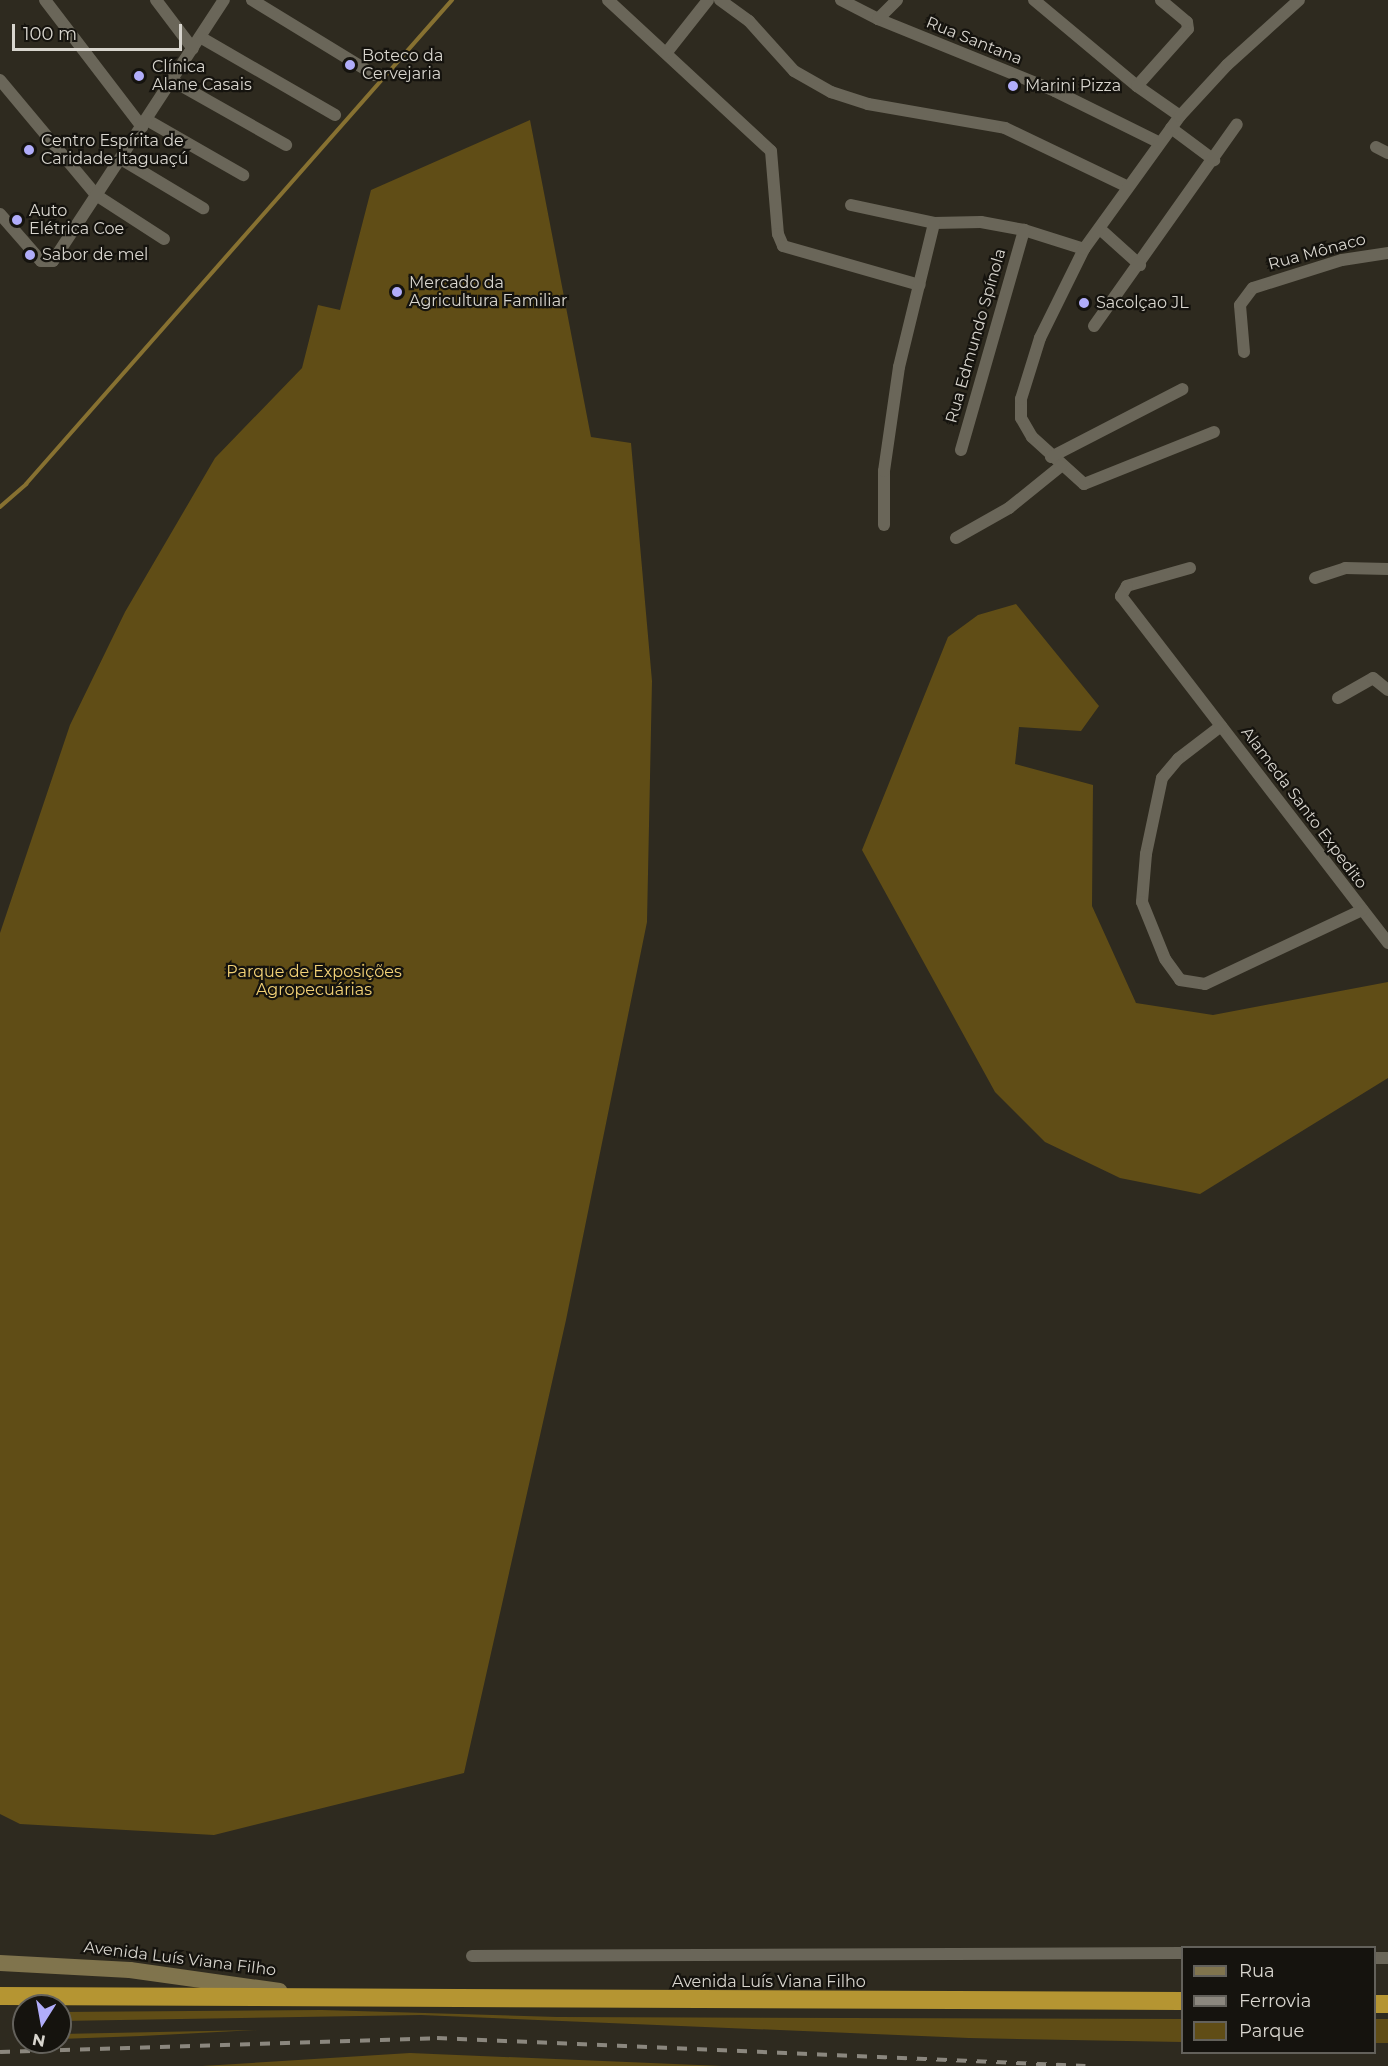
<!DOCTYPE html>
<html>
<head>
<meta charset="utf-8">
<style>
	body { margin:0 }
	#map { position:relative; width:1388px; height:2066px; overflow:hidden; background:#2e2a1f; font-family:Montserrat,sans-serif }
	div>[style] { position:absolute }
	.green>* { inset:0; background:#604d16; transform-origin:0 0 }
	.stream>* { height:4px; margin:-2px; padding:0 2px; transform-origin:2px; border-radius:2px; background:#877131 }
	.street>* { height:12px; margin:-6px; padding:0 6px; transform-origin:6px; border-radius:6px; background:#6a6659 }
	.secondary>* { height:16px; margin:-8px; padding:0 8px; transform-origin:8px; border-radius:8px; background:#80744d }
	.highway>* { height:18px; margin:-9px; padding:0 9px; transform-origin:9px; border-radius:9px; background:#b59532 }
	.rail>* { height:4px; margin-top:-2px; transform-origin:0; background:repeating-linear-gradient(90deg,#8b877e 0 10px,transparent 0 20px) }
	.dots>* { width:16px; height:16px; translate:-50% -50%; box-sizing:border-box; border:3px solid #15130e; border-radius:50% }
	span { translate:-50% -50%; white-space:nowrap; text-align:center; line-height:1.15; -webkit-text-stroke:4.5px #15130e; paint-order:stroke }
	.street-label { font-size:16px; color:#d8d5ce }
	.poi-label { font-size:16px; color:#d8d5ce }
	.left { translate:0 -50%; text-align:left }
	.park-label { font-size:16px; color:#f3d277 }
	.legend { position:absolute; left:1181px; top:1946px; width:195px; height:108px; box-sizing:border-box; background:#15130e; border:2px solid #63615b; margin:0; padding:8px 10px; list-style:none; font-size:18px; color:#d8d5ce }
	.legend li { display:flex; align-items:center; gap:12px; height:30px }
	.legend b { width:30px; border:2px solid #63615b }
	.north { position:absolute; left:12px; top:1994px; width:60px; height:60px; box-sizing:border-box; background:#15130e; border:2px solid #63615b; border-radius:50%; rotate:191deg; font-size:16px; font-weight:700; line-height:24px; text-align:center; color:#d8d5ce }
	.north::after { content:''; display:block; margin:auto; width:21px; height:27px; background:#b1adfa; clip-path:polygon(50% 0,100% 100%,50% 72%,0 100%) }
	.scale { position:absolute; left:12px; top:24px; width:170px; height:27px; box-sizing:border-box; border:3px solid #d8d5ce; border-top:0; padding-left:8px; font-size:18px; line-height:21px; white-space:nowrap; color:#d8d5ce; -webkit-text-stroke:4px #15130e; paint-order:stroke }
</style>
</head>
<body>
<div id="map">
	<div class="green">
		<div style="clip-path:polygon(530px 120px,591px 437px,631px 443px,652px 681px,647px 922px,566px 1320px,464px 1773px,214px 1835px,20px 1824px,0 1814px,0 933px,70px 725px,125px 612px,215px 458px,302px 368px,318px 305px,340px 310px,371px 190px)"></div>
		<div style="clip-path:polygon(1016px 604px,1099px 706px,1081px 731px,1019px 727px,1015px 764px,1093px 785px,1092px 906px,1136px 1003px,1213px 1015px,1388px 982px,1388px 1078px,1200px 1194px,1120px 1178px,1045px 1142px,995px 1092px,862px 850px,948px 637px,978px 615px)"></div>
		<div style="clip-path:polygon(322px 2010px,557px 2017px,1182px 2019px,1182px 2042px,969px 2038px,421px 2015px,60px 2021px,60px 2012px)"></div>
		<div style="left:1375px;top:2019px;width:13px;height:24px"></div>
		<div style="clip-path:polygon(257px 2030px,141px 2036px,60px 2039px,60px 2034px)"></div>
		<div style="clip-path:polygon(410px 2053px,722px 2066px,202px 2066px)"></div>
	</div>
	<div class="stream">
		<div style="left:0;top:507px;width:35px;rotate:-41deg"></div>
		<div style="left:26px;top:484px;width:645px;rotate:-48.65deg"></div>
	</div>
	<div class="street">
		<div style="left:45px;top:0;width:160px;rotate:52.6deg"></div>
		<div style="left:156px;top:0;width:61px;rotate:52.9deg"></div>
		<div style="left:252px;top:0;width:144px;rotate:31.4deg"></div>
		<div style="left:608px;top:0;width:222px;rotate:42.8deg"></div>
		<div style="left:771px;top:151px;width:83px;rotate:85.2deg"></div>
		<div style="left:778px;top:234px;width:13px;rotate:67deg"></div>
		<div style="left:783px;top:246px;width:142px;rotate:15.9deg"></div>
		<div style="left:720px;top:0;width:36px;rotate:36deg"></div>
		<div style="left:749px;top:21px;width:67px;rotate:48deg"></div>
		<div style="left:794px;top:71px;width:43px;rotate:29.6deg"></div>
		<div style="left:831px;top:92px;width:39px;rotate:18deg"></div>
		<div style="left:868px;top:104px;width:139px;rotate:9.9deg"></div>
		<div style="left:1005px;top:128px;width:136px;rotate:25.6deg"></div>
		<div style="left:841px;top:0;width:42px;rotate:27.2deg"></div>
		<div style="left:878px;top:19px;width:191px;rotate:22.1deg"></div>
		<div style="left:1055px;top:91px;width:117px;rotate:26.3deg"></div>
		<div style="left:1034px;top:0;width:134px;rotate:39.9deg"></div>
		<div style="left:1137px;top:86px;width:52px;rotate:34.9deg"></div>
		<div style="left:878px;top:19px;width:27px;rotate:-45deg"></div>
		<div style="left:200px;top:37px;width:156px;rotate:30deg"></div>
		<div style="left:667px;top:52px;width:66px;rotate:-51.7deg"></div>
		<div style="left:0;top:80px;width:150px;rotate:50.1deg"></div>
		<div style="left:96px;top:195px;width:81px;rotate:32.9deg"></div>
		<div style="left:173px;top:81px;width:130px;rotate:29.5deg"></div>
		<div style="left:1137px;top:86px;width:76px;rotate:-48.2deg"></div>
		<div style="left:1188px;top:29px;width:7px;rotate:-98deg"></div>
		<div style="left:1187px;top:22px;width:34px;rotate:-140deg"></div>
		<div style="left:147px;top:120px;width:111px;rotate:29.8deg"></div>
		<div style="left:1171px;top:128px;width:54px;rotate:36.7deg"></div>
		<div style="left:1376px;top:147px;width:13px;rotate:27deg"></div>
		<div style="left:121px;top:159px;width:96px;rotate:30.9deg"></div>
		<div style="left:851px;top:205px;width:85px;rotate:12.2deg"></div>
		<div style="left:934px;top:223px;width:47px;rotate:-1.2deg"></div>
		<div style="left:981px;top:222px;width:44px;rotate:10.5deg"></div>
		<div style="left:1024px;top:230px;width:63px;rotate:17.6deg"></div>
		<div style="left:0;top:214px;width:62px;rotate:48.9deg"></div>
		<div style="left:41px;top:261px;width:12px"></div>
		<div style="left:53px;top:261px;width:312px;rotate:-56.8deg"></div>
		<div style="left:1100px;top:229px;width:54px;rotate:42deg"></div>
		<div style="left:1094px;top:326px;width:247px;rotate:-54.7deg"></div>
		<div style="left:1244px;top:352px;width:47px;rotate:-94.9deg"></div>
		<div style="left:1240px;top:305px;width:21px;rotate:-53deg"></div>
		<div style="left:1253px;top:288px;width:93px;rotate:-17.5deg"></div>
		<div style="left:1342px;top:260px;width:47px;rotate:-8.7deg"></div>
		<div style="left:1214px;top:432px;width:140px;rotate:158.2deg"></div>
		<div style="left:1084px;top:484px;width:70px;rotate:-137.9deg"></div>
		<div style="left:1032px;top:437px;width:22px;rotate:-120deg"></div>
		<div style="left:1021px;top:418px;width:19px;rotate:-90deg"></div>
		<div style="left:1021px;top:399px;width:64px;rotate:-72.7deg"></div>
		<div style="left:1040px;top:338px;width:99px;rotate:-63.7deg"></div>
		<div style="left:1084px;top:249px;width:164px;rotate:-54.2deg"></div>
		<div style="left:1180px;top:116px;width:69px;rotate:-47.3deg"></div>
		<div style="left:1227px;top:65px;width:97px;rotate:-42.1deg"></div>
		<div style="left:961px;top:450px;width:229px;rotate:-74deg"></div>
		<div style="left:1051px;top:457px;width:148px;rotate:-27.3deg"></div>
		<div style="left:884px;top:525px;width:54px;rotate:-90deg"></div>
		<div style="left:884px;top:471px;width:105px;rotate:-81.8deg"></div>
		<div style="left:899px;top:367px;width:148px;rotate:-76.3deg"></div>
		<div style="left:956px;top:538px;width:61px;rotate:-29.5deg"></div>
		<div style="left:1009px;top:508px;width:67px;rotate:-38.9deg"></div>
		<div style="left:1190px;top:568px;width:66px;rotate:164.1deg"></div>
		<div style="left:1127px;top:586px;width:12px;rotate:121deg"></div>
		<div style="left:1121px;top:596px;width:438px;rotate:52.4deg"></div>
		<div style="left:1315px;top:578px;width:32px;rotate:-18deg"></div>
		<div style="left:1345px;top:568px;width:43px;rotate:1.3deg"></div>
		<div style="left:1338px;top:698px;width:40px;rotate:-29.7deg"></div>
		<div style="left:1373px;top:678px;width:19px;rotate:39deg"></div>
		<div style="left:1221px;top:726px;width:54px;rotate:142.5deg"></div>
		<div style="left:1178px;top:759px;width:25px;rotate:130deg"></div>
		<div style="left:1162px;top:778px;width:78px;rotate:101.9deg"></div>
		<div style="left:1146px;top:854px;width:48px;rotate:94.8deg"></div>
		<div style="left:1142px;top:902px;width:61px;rotate:68deg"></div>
		<div style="left:1165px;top:959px;width:26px;rotate:54deg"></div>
		<div style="left:1180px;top:980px;width:25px;rotate:9deg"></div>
		<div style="left:1205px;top:984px;width:174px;rotate:-25.2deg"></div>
		<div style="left:472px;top:1956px;width:710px;rotate:-0.24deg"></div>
		<div style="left:1374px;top:1958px;width:14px"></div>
	</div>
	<div class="secondary">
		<div style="left:0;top:1963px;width:130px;rotate:3.1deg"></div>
		<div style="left:130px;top:1970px;width:151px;rotate:8deg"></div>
	</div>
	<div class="highway">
		<div style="left:0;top:1996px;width:1182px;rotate:0.24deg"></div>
		<div style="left:1374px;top:2004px;width:14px"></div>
	</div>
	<div class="rail">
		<div style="left:0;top:2052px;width:437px;rotate:-1.8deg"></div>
		<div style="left:437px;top:2038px;width:649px;rotate:2.47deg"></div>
	</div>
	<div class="dots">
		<div style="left:350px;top:65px;background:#b1adfa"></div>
		<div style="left:139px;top:76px;background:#b1adfa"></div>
		<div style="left:1013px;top:86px;background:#b1adfa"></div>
		<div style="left:29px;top:150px;background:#b1adfa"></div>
		<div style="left:17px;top:220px;background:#b1adfa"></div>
		<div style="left:30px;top:255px;background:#b1adfa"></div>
		<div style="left:397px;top:292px;background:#b1adfa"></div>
		<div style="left:1084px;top:303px;background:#b1adfa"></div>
	</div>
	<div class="street-label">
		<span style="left:974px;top:41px;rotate:22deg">Rua Santana</span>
		<span style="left:1317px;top:252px;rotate:-15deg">Rua Mônaco</span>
		<span style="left:976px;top:336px;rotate:-74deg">Rua Edmundo Spínola</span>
		<span style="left:1304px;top:808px;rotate:53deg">Alameda Santo Expedito</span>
		<span style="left:180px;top:1959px;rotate:7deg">Avenida Luís Viana Filho</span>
		<span style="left:769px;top:1982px">Avenida Luís Viana Filho</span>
	</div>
	<div class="poi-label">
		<span class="left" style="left:362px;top:65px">Boteco da<br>Cervejaria</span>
		<span class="left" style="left:152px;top:76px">Clínica<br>Alane Casais</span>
		<span class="left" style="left:1025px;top:86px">Marini Pizza</span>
		<span class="left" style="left:41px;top:150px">Centro Espírita de<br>Caridade Itaguaçú</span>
		<span class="left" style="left:29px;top:220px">Auto<br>Elétrica Coe</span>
		<span class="left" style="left:42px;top:255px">Sabor de mel</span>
		<span class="left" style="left:409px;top:292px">Mercado da<br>Agricultura Familiar</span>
		<span class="left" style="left:1096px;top:303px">Sacolçao JL</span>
	</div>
	<div class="park-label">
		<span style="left:314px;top:981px">Parque de Exposições<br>Agropecuárias</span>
	</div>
	<ul class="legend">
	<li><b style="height:8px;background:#80744d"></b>Rua</li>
	<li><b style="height:8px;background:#8b877e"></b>Ferrovia</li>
	<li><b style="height:16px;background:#604d16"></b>Parque</li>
	</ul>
	<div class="north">N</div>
	<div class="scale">100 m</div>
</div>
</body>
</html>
